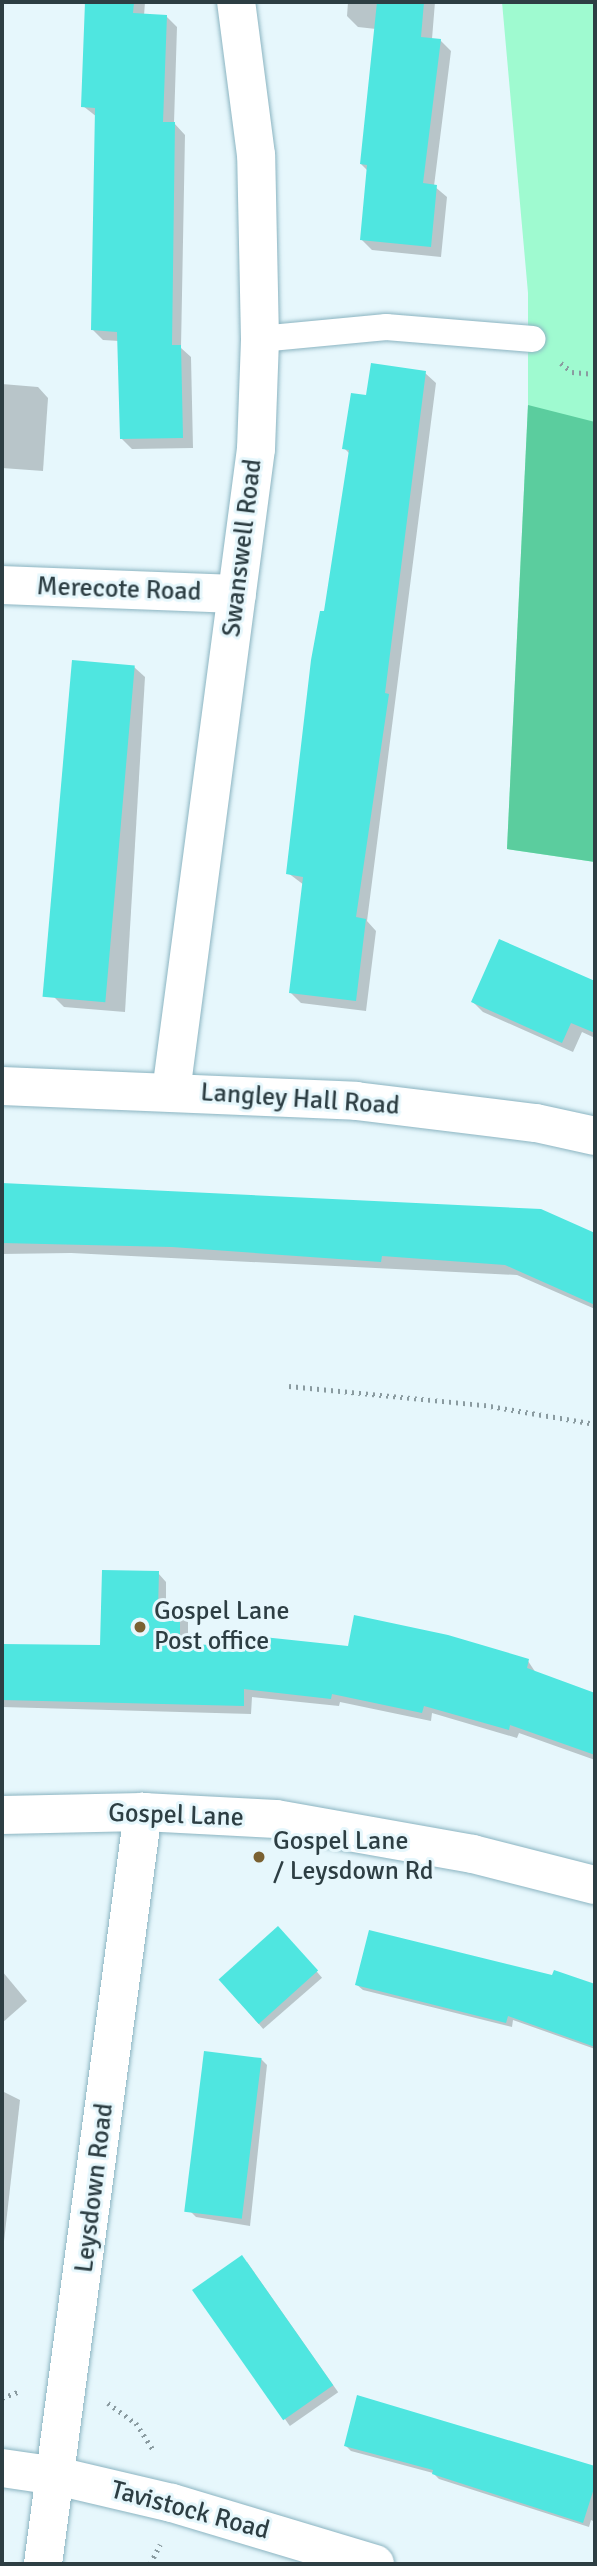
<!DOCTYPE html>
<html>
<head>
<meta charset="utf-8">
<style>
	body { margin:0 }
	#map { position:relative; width:597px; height:2566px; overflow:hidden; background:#e6f7fc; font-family:Signika,sans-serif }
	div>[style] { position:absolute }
	.green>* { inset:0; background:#9ffad0 }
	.forest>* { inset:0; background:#5bcd9e }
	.shadow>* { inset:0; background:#0003; transform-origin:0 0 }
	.building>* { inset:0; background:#4fe6e0; transform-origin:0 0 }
	.path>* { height:4.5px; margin-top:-2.25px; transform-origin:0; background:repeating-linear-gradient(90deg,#8a9ba0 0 2px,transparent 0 7px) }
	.roads { filter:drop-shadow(0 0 2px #8bb4c1) drop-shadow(0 0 2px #8bb4c1) }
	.service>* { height:26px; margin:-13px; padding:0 13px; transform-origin:13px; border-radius:13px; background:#fff }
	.minor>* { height:38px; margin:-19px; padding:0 19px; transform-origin:19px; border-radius:19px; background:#fff }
	.tertiary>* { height:38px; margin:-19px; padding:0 19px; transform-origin:19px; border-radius:19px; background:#fff }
	.dots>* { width:19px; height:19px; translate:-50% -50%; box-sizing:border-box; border:4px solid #e6f7fc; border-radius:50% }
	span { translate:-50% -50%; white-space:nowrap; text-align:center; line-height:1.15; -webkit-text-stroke:6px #e6f7fc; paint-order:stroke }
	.street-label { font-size:26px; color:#2d3e43 }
	.poi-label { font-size:26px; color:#2d3e43 }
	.left { translate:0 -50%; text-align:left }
	.frame { position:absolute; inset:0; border:4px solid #2d3e43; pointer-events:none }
</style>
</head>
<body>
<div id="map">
	<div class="green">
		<div style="clip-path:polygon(502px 2px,595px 2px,595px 862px,507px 849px,528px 405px,528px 293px)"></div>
	</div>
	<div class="forest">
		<div style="clip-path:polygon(528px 405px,595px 422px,595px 862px,507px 849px)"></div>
	</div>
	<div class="shadow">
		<div style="clip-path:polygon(82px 2px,145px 2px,144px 16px,166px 16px,177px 27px,174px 123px,185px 135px,181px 348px,191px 357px,193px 448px,132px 449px,121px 438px,119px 341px,103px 340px,93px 330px,97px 117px,83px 106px,87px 6px)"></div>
		<div style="clip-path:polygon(348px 2px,435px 2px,432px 39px,440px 40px,451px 51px,434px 186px,447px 197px,441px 257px,372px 250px,361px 239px,368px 171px,361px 164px,376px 29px,358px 27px,347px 16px)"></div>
		<div style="clip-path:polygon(425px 373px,436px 383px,367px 921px,376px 931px,366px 1011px,301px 1003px,290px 992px,304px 885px,288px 873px,350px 454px,344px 448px,368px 397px)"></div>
		<div style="clip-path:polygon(2px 384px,38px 387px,48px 398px,43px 471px,2px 468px)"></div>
		<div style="clip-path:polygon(134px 667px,145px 677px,125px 1012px,64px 1007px,53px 996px)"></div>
		<div style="clip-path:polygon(500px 941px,595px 983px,595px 1038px,582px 1032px,573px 1052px,483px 1012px,473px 1002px)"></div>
		<div style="clip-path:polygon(2px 1185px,540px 1211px,595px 1236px,595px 1309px,517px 1275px,71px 1253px,2px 1254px)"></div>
		<div style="clip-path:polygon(158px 1573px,166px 1582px,166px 1611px,180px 1612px,188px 1620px,188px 1646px,349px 1648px,528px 1661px,536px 1673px,595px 1695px,595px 1760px,519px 1733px,517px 1738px,432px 1713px,431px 1721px,340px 1702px,339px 1706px,252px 1697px,251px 1714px,2px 1707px,2px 1645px,102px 1647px)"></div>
		<div style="left:284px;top:1934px;width:58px;height:78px;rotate:49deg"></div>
		<div style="clip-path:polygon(2px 1971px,27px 2001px,2px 2023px)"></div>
		<div style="clip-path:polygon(555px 1972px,595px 1985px,595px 2049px,513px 2020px,512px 2027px,363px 1990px,357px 1985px,553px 1977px)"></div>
		<div style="clip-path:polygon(261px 2059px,267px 2065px,250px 2226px,196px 2217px,191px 2212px)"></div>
		<div style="clip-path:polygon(2px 2091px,20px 2100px,2px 2259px)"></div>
		<div style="left:247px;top:2262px;width:159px;height:59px;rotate:55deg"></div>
		<div style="clip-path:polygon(358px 2397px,595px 2467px,595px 2522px,591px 2520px,589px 2527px,439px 2479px,433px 2473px,351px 2451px,346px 2446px)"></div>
	</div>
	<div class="building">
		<div style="clip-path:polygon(85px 2px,134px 2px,133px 13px,167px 15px,163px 122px,175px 122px,172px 345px,181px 345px,183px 438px,120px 439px,117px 332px,91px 330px,95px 108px,81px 107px)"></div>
		<div style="clip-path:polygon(377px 2px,424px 2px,421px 37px,441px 39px,423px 183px,437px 185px,431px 247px,360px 240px,367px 165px,360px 164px)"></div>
		<div style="clip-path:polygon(371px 363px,426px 371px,385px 693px,389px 694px,356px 917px,366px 919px,356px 1001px,289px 993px,303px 877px,286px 874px,311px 660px,320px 611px,324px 611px,349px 450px,342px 449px,351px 393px,366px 395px)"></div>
		<div style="left:72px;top:660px;width:63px;height:338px;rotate:5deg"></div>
		<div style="clip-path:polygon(499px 939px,595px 981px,595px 1033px,571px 1023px,562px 1043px,471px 1002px)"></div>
		<div style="clip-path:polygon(2px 1183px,541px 1209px,595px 1233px,595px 1305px,505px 1265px,382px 1256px,381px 1262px,172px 1247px,2px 1243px)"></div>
		<div style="clip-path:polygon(102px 1570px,159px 1571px,158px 1610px,180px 1610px,180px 1643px,253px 1648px,254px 1636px,348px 1646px,354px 1615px,448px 1635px,529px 1659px,527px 1668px,595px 1693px,595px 1755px,510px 1725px,509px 1730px,424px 1706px,422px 1713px,332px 1694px,331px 1699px,244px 1689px,244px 1706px,2px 1700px,2px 1644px,100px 1645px)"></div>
		<div style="left:278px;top:1926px;width:60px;height:80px;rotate:48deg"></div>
		<div style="clip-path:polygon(369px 1930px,552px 1975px,554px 1970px,595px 1984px,595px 2047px,508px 2016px,506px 2023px,355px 1985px)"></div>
		<div style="left:204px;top:2051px;width:58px;height:162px;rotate:7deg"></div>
		<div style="left:242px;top:2255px;width:159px;height:61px;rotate:55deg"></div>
		<div style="clip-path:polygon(357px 2395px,595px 2466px,595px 2485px,583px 2523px,432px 2474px,433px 2470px,344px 2446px)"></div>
	</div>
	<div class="path">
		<div style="left:561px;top:363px;width:14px;rotate:39deg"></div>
		<div style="left:572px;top:372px;width:23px;rotate:5deg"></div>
		<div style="left:289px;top:1386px;width:196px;rotate:5.6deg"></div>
		<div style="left:484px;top:1405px;width:113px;rotate:9.7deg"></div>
		<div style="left:2px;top:2398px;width:19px;rotate:-21deg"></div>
		<div style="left:108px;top:2403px;width:34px;rotate:36deg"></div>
		<div style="left:136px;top:2423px;width:33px;rotate:57deg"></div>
		<div style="left:150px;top:2564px;width:22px;rotate:-63deg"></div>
	</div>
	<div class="roads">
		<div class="service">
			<div style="left:260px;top:339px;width:127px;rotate:-5.4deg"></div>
			<div style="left:386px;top:327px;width:147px;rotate:4.7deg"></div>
		</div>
		<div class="minor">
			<div style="left:2px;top:585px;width:235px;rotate:2.2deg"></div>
			<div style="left:2px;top:1086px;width:354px;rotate:2.4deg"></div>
			<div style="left:356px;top:1101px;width:181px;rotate:7deg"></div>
			<div style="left:536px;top:1123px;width:60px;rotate:12.4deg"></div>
			<div style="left:171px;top:1092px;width:649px;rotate:-82.47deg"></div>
			<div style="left:256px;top:449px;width:110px;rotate:-87.9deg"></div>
			<div style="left:260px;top:339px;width:184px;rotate:-91.2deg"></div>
			<div style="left:256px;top:155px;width:154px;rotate:-97.4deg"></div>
			<div style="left:2px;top:2468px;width:56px;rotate:8.3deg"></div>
			<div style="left:57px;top:2476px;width:118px;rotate:13.2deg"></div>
			<div style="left:172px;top:2503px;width:212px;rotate:16.7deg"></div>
			<div style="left:43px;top:2564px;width:759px;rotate:-82.43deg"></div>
		</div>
		<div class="tertiary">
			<div style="left:2px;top:1815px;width:141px;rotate:-1.2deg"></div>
			<div style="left:143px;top:1812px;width:133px;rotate:3deg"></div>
			<div style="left:276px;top:1819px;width:200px;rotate:10.1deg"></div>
			<div style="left:473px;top:1854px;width:126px;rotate:14.3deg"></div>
		</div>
	</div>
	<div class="dots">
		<div style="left:140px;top:1627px;background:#7a6132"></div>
		<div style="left:259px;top:1857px;background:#7a6132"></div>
	</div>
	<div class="street-label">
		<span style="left:243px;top:548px;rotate:-83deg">Swanswell Road</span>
		<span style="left:119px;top:590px;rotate:2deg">Merecote Road</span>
		<span style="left:300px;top:1100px;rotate:4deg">Langley Hall Road</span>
		<span style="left:176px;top:1816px;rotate:2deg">Gospel Lane</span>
		<span style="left:95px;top:2188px;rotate:-83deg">Leysdown Road</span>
		<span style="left:190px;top:2511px;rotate:15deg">Tavistock Road</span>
	</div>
	<div class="poi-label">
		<span class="left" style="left:154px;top:1627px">Gospel Lane<br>Post office</span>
		<span class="left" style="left:273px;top:1857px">Gospel Lane<br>/ Leysdown Rd</span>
	</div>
	<div class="frame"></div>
</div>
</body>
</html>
